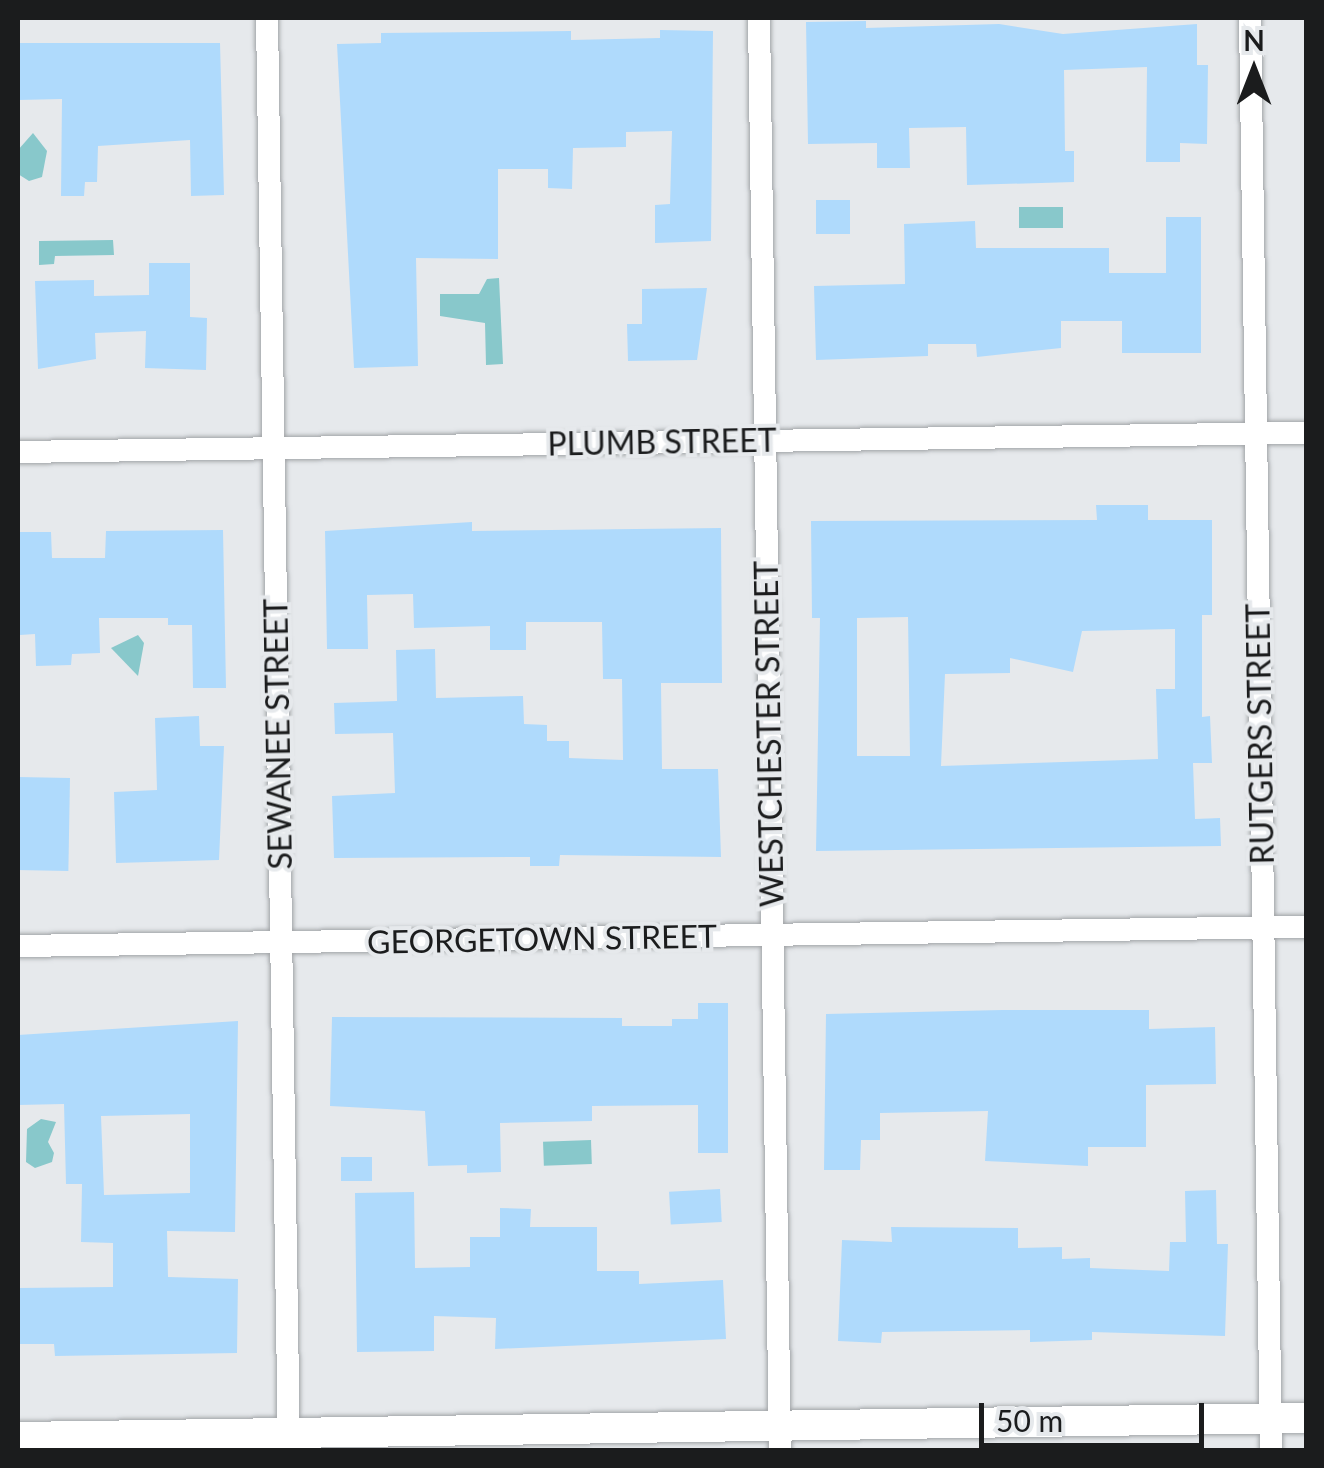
<!DOCTYPE html>
<html>
<head>
<meta charset="utf-8">
<style>
	body { margin:0 }
	#map { position:relative; width:1324px; height:1468px; overflow:hidden; background:#e6e9ec; font-family:Lato,sans-serif }
	div>[style] { position:absolute }
	.water>* { inset:0; background:#88c8cb; transform-origin:0 0 }
	.building>* { inset:0; background:#afdafc; transform-origin:0 0 }
	.roads { filter:drop-shadow(0 0 2px #a1a4a7) drop-shadow(0 0 2px #a1a4a7) }
	.minor>* { height:22px; margin:-11px; padding:0 11px; transform-origin:11px; border-radius:11px; background:#fff }
	.tertiary>* { height:30px; margin:-15px; padding:0 15px; transform-origin:15px; border-radius:15px; background:#fff }
	span { translate:-50% -50%; white-space:nowrap; text-align:center; line-height:1.15; -webkit-text-stroke:8px #e6e9ec; paint-order:stroke }
	.street-label { font-size:32px; color:#1b1c1d }
	.frame { position:absolute; inset:0; border:20px solid #1b1c1d; pointer-events:none }
	.north { position:absolute; left:1204px; top:20px; width:100px; height:100px; -webkit-text-stroke:8px #e6e9ec; paint-order:stroke; rotate:0deg; font-size:28px; font-weight:700; line-height:40px; text-align:center; color:#1b1c1d }
	.north::after { content:''; display:block; margin:auto; width:35px; height:45px; background:#1b1c1d; clip-path:polygon(50% 0,100% 100%,50% 72%,0 100%) }
	.scale { position:absolute; left:979px; top:1403px; width:225px; height:45px; box-sizing:border-box; border:5px solid #1b1c1d; border-top:0; padding-left:12px; font-size:30px; line-height:35px; white-space:nowrap; color:#1b1c1d; -webkit-text-stroke:8px #e6e9ec; paint-order:stroke }
</style>
</head>
<body>
<div id="map">
	<div class="water">
		<div style="clip-path:polygon(33px 133px,47px 151px,42px 177px,29px 181px,18px 174px,18px 150px)"></div>
		<div style="left:1063px;top:207px;width:21px;height:44px;rotate:90deg"></div>
		<div style="clip-path:polygon(113px 240px,114px 255px,55px 256px,54px 264px,39px 265px,39px 241px)"></div>
		<div style="clip-path:polygon(499px 278px,503px 364px,486px 365px,485px 323px,440px 316px,440px 294px,479px 294px,487px 279px)"></div>
		<div style="clip-path:polygon(138px 635px,144px 643px,138px 676px,111px 648px)"></div>
		<div style="clip-path:polygon(41px 1119px,56px 1122px,48px 1142px,54px 1153px,52px 1162px,35px 1168px,26px 1162px,27px 1129px)"></div>
		<div style="left:591px;top:1140px;width:24px;height:48px;rotate:88deg"></div>
	</div>
	<div class="building">
		<div style="clip-path:polygon(866px 21px,866px 28px,999px 24px,1063px 34px,1197px 24px,1197px 65px,1208px 65px,1207px 144px,1180px 143px,1180px 162px,1146px 162px,1147px 67px,1064px 70px,1065px 151px,1074px 151px,1074px 182px,967px 185px,966px 127px,909px 128px,910px 168px,877px 168px,877px 143px,808px 144px,806px 22px)"></div>
		<div style="clip-path:polygon(660px 30px,713px 31px,711px 241px,655px 243px,655px 205px,670px 204px,672px 131px,626px 132px,626px 147px,573px 148px,572px 189px,548px 188px,548px 169px,498px 169px,498px 259px,416px 258px,418px 366px,354px 368px,337px 44px,381px 43px,381px 33px,571px 31px,571px 40px,660px 38px)"></div>
		<div style="clip-path:polygon(18px 43px,220px 43px,224px 195px,191px 196px,190px 140px,98px 146px,97px 182px,85px 182px,84px 196px,61px 196px,62px 99px,18px 100px)"></div>
		<div style="left:816px;top:200px;width:34px;height:34px"></div>
		<div style="clip-path:polygon(1166px 217px,1201px 217px,1201px 353px,1122px 353px,1122px 321px,1061px 321px,1061px 348px,977px 357px,976px 344px,928px 344px,928px 356px,816px 360px,814px 286px,905px 284px,904px 224px,975px 221px,976px 248px,1109px 248px,1109px 273px,1166px 273px)"></div>
		<div style="clip-path:polygon(149px 263px,190px 263px,190px 317px,207px 318px,206px 370px,145px 368px,146px 331px,95px 333px,96px 359px,38px 369px,35px 281px,94px 280px,94px 296px,149px 295px)"></div>
		<div style="clip-path:polygon(707px 288px,697px 360px,628px 361px,627px 324px,642px 324px,642px 289px)"></div>
		<div style="clip-path:polygon(evenodd,1096px 505px,1148px 505px,1148px 520px,1212px 520px,1212px 615px,1202px 615px,1202px 717px,1210px 716px,1212px 763px,1193px 763px,1195px 819px,1220px 818px,1221px 846px,816px 851px,820px 618px,812px 618px,811px 521px,1097px 520px,1096px 505px,908px 617px,910px 756px,857px 756px,857px 618px,908px 617px,1096px 505px,1175px 629px,1175px 689px,1156px 689px,1158px 759px,941px 766px,945px 674px,1010px 673px,1010px 658px,1073px 672px,1082px 631px,1175px 629px)"></div>
		<div style="clip-path:polygon(472px 522px,472px 531px,721px 528px,722px 683px,661px 683px,662px 769px,718px 769px,721px 857px,560px 855px,559px 866px,530px 866px,530px 857px,334px 858px,332px 796px,395px 793px,393px 733px,335px 734px,334px 703px,397px 701px,396px 650px,435px 649px,436px 698px,523px 696px,524px 724px,547px 725px,547px 741px,569px 741px,569px 758px,623px 760px,622px 679px,603px 679px,602px 622px,526px 622px,526px 650px,490px 650px,490px 626px,414px 628px,413px 594px,367px 595px,368px 649px,327px 649px,325px 531px)"></div>
		<div style="clip-path:polygon(223px 530px,226px 688px,193px 688px,192px 625px,168px 625px,168px 618px,99px 618px,100px 653px,72px 654px,71px 665px,36px 666px,35px 634px,20px 635px,18px 532px,51px 532px,52px 558px,105px 558px,106px 531px)"></div>
		<div style="clip-path:polygon(199px 716px,200px 746px,224px 746px,219px 860px,116px 863px,114px 792px,157px 790px,155px 718px)"></div>
		<div style="left:18px;top:777px;width:52px;height:93px;rotate:1deg"></div>
		<div style="clip-path:polygon(698px 1003px,728px 1003px,728px 1153px,698px 1153px,698px 1105px,592px 1106px,592px 1121px,500px 1123px,501px 1172px,467px 1173px,467px 1165px,428px 1166px,425px 1111px,330px 1106px,332px 1017px,622px 1018px,622px 1026px,672px 1026px,672px 1019px,698px 1019px)"></div>
		<div style="clip-path:polygon(1002px 1010px,1149px 1010px,1149px 1029px,1215px 1027px,1216px 1084px,1146px 1085px,1146px 1147px,1088px 1147px,1088px 1166px,985px 1161px,988px 1111px,880px 1113px,880px 1140px,861px 1140px,860px 1170px,824px 1170px,826px 1014px)"></div>
		<div style="clip-path:polygon(evenodd,238px 1021px,235px 1232px,167px 1231px,168px 1277px,238px 1279px,237px 1353px,55px 1356px,54px 1344px,18px 1344px,18px 1288px,113px 1287px,113px 1243px,81px 1242px,82px 1184px,66px 1184px,64px 1104px,18px 1105px,18px 1035px,238px 1021px,190px 1114px,190px 1193px,104px 1195px,101px 1116px,190px 1114px)"></div>
		<div style="left:341px;top:1157px;width:31px;height:24px"></div>
		<div style="left:720px;top:1189px;width:33px;height:51px;rotate:87deg"></div>
		<div style="clip-path:polygon(1216px 1190px,1217px 1244px,1228px 1244px,1225px 1336px,1092px 1332px,1092px 1340px,1030px 1342px,1030px 1330px,882px 1332px,881px 1343px,838px 1341px,842px 1240px,892px 1242px,891px 1227px,1018px 1228px,1018px 1248px,1062px 1247px,1062px 1259px,1090px 1258px,1090px 1268px,1169px 1271px,1170px 1242px,1186px 1242px,1185px 1191px)"></div>
		<div style="clip-path:polygon(414px 1192px,415px 1268px,470px 1267px,470px 1237px,500px 1237px,500px 1208px,531px 1209px,530px 1227px,597px 1227px,597px 1271px,639px 1271px,639px 1284px,723px 1280px,726px 1339px,495px 1349px,496px 1318px,434px 1316px,434px 1351px,357px 1352px,355px 1193px)"></div>
	</div>
	<div class="roads">
		<div class="minor">
			<div style="left:267px;top:18px;width:1432px;rotate:89.12deg"></div>
			<div style="left:759px;top:18px;width:1432px;rotate:89.16deg"></div>
			<div style="left:1250px;top:18px;width:1432px;rotate:89.16deg"></div>
			<div style="left:18px;top:452px;width:1288px;rotate:-0.85deg"></div>
			<div style="left:18px;top:946px;width:1288px;rotate:-0.85deg"></div>
		</div>
		<div class="tertiary">
			<div style="left:18px;top:1437px;width:1288px;rotate:-0.85deg"></div>
		</div>
	</div>
	<div class="street-label">
		<span style="left:662px;top:442px;rotate:-1deg">PLUMB STREET</span>
		<span style="left:278px;top:734px;rotate:-91deg">SEWANEE STREET</span>
		<span style="left:769px;top:734px;rotate:-91deg">WESTCHESTER STREET</span>
		<span style="left:1260px;top:734px;rotate:-91deg">RUTGERS STREET</span>
		<span style="left:542px;top:939px;rotate:-1deg">GEORGETOWN STREET</span>
	</div>
	<div class="frame"></div>
	<div class="north">N</div>
	<div class="scale">50 m</div>
</div>
</body>
</html>
